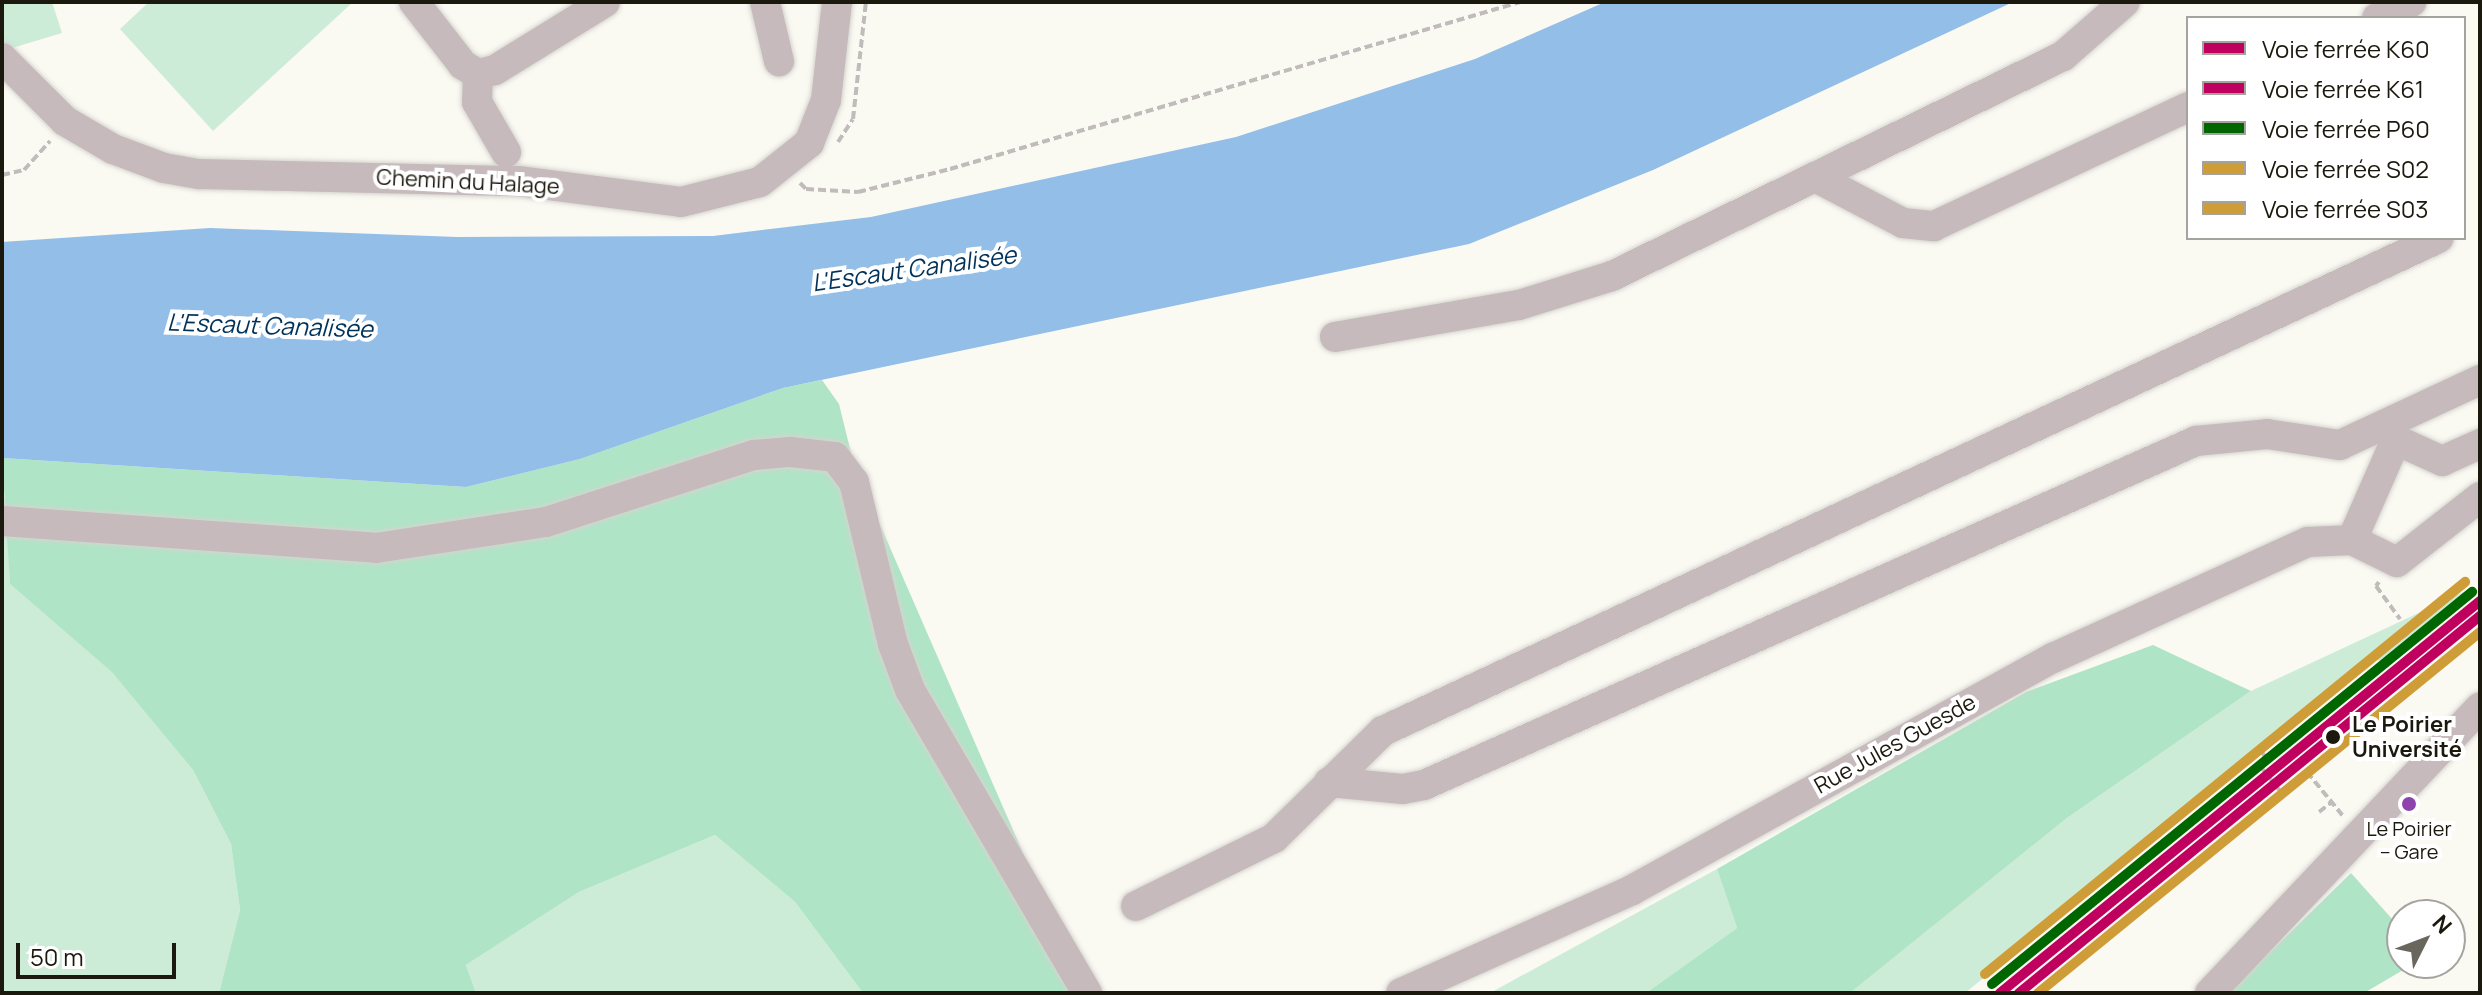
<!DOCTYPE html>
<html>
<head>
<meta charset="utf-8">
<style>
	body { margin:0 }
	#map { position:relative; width:2482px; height:995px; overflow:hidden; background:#faf9f2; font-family:Manrope,sans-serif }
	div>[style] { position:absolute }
	.green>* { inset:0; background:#ccecd8 }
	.forest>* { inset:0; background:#b0e4c7 }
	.water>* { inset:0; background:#92bee8 }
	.path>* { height:4px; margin-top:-2px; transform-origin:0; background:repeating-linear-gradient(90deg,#c2bbbb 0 8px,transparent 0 12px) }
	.roads { filter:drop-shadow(0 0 2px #d5d4ce) drop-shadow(0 0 2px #d5d4ce) }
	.minor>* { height:30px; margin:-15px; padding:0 15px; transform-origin:15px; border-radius:15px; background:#c6babd }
	.rail-1>* { height:10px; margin:-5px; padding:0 5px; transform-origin:5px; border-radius:5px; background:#bf005f }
	.rail-2>* { height:10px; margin:-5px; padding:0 5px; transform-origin:5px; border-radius:5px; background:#bf005f }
	.rail-3>* { height:10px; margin:-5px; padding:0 5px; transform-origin:5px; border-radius:5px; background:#060 }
	.rail-4>* { height:10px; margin:-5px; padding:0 5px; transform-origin:5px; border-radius:5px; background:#cf9d38 }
	.rail-5>* { height:10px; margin:-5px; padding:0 5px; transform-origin:5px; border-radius:5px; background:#cf9d38 }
	.dots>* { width:22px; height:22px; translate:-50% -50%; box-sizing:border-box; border:4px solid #fff; border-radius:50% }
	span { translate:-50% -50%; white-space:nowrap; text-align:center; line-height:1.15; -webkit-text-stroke:8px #fff; paint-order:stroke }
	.bus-label { font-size:20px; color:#1b180d }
	.street-label { font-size:22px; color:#1b180d }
	.stop-label { font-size:22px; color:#1b180d; font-weight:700 }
	.left { translate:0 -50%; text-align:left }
	.water-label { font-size:24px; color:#003259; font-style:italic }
	.frame { position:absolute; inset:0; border:4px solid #1b180d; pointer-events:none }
	.legend { position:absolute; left:2186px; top:16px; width:280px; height:224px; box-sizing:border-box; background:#fff; border:2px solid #a4a39e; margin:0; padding:10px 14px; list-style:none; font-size:24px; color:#1b180d }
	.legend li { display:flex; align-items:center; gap:16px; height:40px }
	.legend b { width:40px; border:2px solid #a4a39e }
	.north { position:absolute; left:2386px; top:899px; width:80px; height:80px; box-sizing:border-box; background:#fff; border:2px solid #a4a39e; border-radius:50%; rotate:48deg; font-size:22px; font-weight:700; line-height:32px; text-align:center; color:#1b180d }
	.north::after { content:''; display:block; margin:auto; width:28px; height:36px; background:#69675d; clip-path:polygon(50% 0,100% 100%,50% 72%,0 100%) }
	.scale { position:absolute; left:16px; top:943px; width:160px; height:36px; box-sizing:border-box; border:4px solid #1b180d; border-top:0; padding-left:10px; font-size:24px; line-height:28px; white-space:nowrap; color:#1b180d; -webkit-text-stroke:6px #fff; paint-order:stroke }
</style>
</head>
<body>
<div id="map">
	<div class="green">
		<div style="clip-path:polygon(2px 2px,52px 2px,62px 33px,2px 51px)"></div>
		<div style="clip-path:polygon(149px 2px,353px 2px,213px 131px,120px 29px)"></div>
		<div style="clip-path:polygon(2px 498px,6px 498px,10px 584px,112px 671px,193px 770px,231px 844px,240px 910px,219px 993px,2px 993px)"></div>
		<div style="clip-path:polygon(2470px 589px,2384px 665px,2377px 659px,1965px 993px,1850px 993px,2067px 818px,2251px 691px)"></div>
		<div style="clip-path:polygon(715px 835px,795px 902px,863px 993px,476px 993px,466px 965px,579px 892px)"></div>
		<div style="clip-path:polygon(1717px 869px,1737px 928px,1646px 993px,1490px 993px)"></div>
	</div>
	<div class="forest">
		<div style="clip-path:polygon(822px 380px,839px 404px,854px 465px,1084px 993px,863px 993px,795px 902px,715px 835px,579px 892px,466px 965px,476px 993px,219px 993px,240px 910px,231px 844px,193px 770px,112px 672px,10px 584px,2px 458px,466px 487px,580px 459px,783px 388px)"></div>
		<div style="clip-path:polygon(2153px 645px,2251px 691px,2067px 818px,1850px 993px,1646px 993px,1737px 928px,1717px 869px,2026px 692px)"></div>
		<div style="clip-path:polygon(2351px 873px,2402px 930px,2402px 963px,2415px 963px,2364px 993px,2228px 993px)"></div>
	</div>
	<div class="water">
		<div style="clip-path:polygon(1605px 2px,2013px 2px,1653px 170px,1469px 244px,783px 388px,580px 459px,466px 487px,2px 458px,2px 242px,210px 228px,457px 237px,713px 236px,871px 217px,1236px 137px,1475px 59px)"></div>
	</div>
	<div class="path">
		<div style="left:838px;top:142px;width:27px;rotate:-57deg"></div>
		<div style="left:853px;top:119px;width:118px;rotate:-83.7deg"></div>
		<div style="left:2px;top:175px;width:23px;rotate:-13deg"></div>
		<div style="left:24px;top:170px;width:39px;rotate:-48deg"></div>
		<div style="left:800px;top:183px;width:8px;rotate:45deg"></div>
		<div style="left:806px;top:189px;width:52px;rotate:3.3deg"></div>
		<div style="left:858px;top:192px;width:95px;rotate:-14deg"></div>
		<div style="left:950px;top:169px;width:594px;rotate:-16.33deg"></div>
		<div style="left:2379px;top:582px;width:5px;rotate:127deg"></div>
		<div style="left:2376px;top:586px;width:41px;rotate:54deg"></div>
		<div style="left:2281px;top:747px;width:19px;rotate:148deg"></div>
		<div style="left:2265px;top:757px;width:6px;rotate:-121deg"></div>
		<div style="left:2262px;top:752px;width:15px;rotate:-62deg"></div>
		<div style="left:2269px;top:739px;width:175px;rotate:-37.3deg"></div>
		<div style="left:2270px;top:756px;width:14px;rotate:141deg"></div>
		<div style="left:2259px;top:765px;width:36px;rotate:51deg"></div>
		<div style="left:2282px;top:793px;width:33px;rotate:-40deg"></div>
		<div style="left:2307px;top:772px;width:57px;rotate:50.7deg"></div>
		<div style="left:2319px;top:812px;width:16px;rotate:-38deg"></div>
	</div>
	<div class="roads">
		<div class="minor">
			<div style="left:414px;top:2px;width:80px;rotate:52.1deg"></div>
			<div style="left:463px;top:65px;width:17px;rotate:31deg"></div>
			<div style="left:478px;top:74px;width:28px;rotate:92deg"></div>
			<div style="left:477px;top:102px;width:58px;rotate:59.9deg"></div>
			<div style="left:765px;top:2px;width:61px;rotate:76.7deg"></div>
			<div style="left:2377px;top:18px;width:38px;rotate:-25deg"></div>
			<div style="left:2px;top:58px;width:89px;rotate:45deg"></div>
			<div style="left:65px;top:121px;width:56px;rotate:30.3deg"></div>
			<div style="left:113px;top:149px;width:54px;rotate:20.4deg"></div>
			<div style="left:164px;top:168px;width:36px;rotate:10deg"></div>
			<div style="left:199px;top:174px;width:319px;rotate:1.3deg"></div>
			<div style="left:518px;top:181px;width:164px;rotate:7.3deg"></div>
			<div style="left:681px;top:202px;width:81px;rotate:-14.2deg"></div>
			<div style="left:760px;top:182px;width:63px;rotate:-38.5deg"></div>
			<div style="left:809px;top:143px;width:46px;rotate:-68.4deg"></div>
			<div style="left:826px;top:100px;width:99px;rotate:-83.6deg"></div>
			<div style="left:478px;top:74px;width:17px;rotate:-13deg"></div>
			<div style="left:495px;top:70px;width:129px;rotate:-31.7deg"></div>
			<div style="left:1817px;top:178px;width:97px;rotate:27.6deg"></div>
			<div style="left:1903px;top:223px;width:31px;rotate:6deg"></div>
			<div style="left:1934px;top:226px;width:280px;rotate:-25.1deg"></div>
			<div style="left:1335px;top:337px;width:187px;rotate:-9.9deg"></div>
			<div style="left:1519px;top:305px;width:97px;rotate:-17.3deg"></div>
			<div style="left:1612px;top:276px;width:502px;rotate:-26deg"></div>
			<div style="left:2063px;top:56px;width:82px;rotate:-41.1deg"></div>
			<div style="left:2384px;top:425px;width:19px;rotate:51deg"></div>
			<div style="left:2396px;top:440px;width:51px;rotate:24.5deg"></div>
			<div style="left:2442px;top:461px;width:42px;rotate:-24.1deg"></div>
			<div style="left:2px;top:521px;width:375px;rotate:4.1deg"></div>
			<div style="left:376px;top:548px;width:172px;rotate:-8.7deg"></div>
			<div style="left:546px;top:522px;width:219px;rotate:-17.9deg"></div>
			<div style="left:754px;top:455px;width:36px;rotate:-5deg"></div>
			<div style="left:790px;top:452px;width:45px;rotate:6.3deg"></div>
			<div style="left:835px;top:457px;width:31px;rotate:53deg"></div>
			<div style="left:854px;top:482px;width:167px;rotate:76.5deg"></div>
			<div style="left:893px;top:644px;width:49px;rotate:69.7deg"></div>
			<div style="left:910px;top:690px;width:351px;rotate:59.7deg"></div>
			<div style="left:2352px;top:540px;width:109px;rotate:-66.3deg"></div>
			<div style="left:1329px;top:782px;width:74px;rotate:5.4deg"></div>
			<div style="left:1403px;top:789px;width:21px;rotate:-11deg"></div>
			<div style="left:1424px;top:785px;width:845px;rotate:-24.02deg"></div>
			<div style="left:2196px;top:441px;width:71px;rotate:-5.6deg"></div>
			<div style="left:2267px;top:434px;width:74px;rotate:8.6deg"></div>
			<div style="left:2340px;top:445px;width:154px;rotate:-24.9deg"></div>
			<div style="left:1136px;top:906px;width:154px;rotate:-26.2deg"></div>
			<div style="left:1274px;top:838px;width:153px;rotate:-44.5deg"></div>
			<div style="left:1383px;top:731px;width:1165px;rotate:-25.03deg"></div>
			<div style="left:1401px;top:993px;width:253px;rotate:-24deg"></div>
			<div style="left:1632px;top:890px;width:481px;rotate:-28.9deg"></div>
			<div style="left:2053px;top:658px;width:280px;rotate:-24.5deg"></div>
			<div style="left:2308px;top:542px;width:44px;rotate:-2.6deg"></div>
			<div style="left:2352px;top:540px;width:50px;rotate:26.1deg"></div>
			<div style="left:2397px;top:562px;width:105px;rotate:-38.1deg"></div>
			<div style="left:2210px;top:993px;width:393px;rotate:-46.6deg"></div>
		</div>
	</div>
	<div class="rail-1">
		<div style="left:2000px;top:993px;width:620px;rotate:-39.24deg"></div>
	</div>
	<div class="rail-2">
		<div style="left:2019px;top:993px;width:596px;rotate:-39.28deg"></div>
	</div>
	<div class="rail-3">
		<div style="left:1992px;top:984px;width:620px;rotate:-39.24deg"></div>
	</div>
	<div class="rail-4">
		<div style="left:2038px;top:993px;width:571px;rotate:-39.24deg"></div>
	</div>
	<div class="rail-5">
		<div style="left:1985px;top:974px;width:620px;rotate:-39.24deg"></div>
	</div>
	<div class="dots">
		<div style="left:2333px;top:737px;background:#1b180d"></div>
		<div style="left:2409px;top:804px;background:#8e44ad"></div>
	</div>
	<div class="bus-label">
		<span style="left:2409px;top:840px">Le Poirier<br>– Gare</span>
	</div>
	<div class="street-label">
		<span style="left:468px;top:182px;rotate:3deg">Chemin du Halage</span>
		<span style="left:1895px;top:744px;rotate:-29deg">Rue Jules Guesde</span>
	</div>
	<div class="stop-label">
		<span class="left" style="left:2352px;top:737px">Le Poirier<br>Université</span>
	</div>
	<div class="water-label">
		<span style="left:914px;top:268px;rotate:-8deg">L'Escaut Canalisée</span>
		<span style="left:270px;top:325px;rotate:2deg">L'Escaut Canalisée</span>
	</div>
	<div class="frame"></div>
	<ul class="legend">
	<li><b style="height:10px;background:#bf005f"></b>Voie ferrée K60</li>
	<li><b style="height:10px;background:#bf005f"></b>Voie ferrée K61</li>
	<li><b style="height:10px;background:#060"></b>Voie ferrée P60</li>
	<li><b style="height:10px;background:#cf9d38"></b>Voie ferrée S02</li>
	<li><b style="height:10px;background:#cf9d38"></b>Voie ferrée S03</li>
	</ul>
	<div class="north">N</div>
	<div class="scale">50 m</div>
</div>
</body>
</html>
